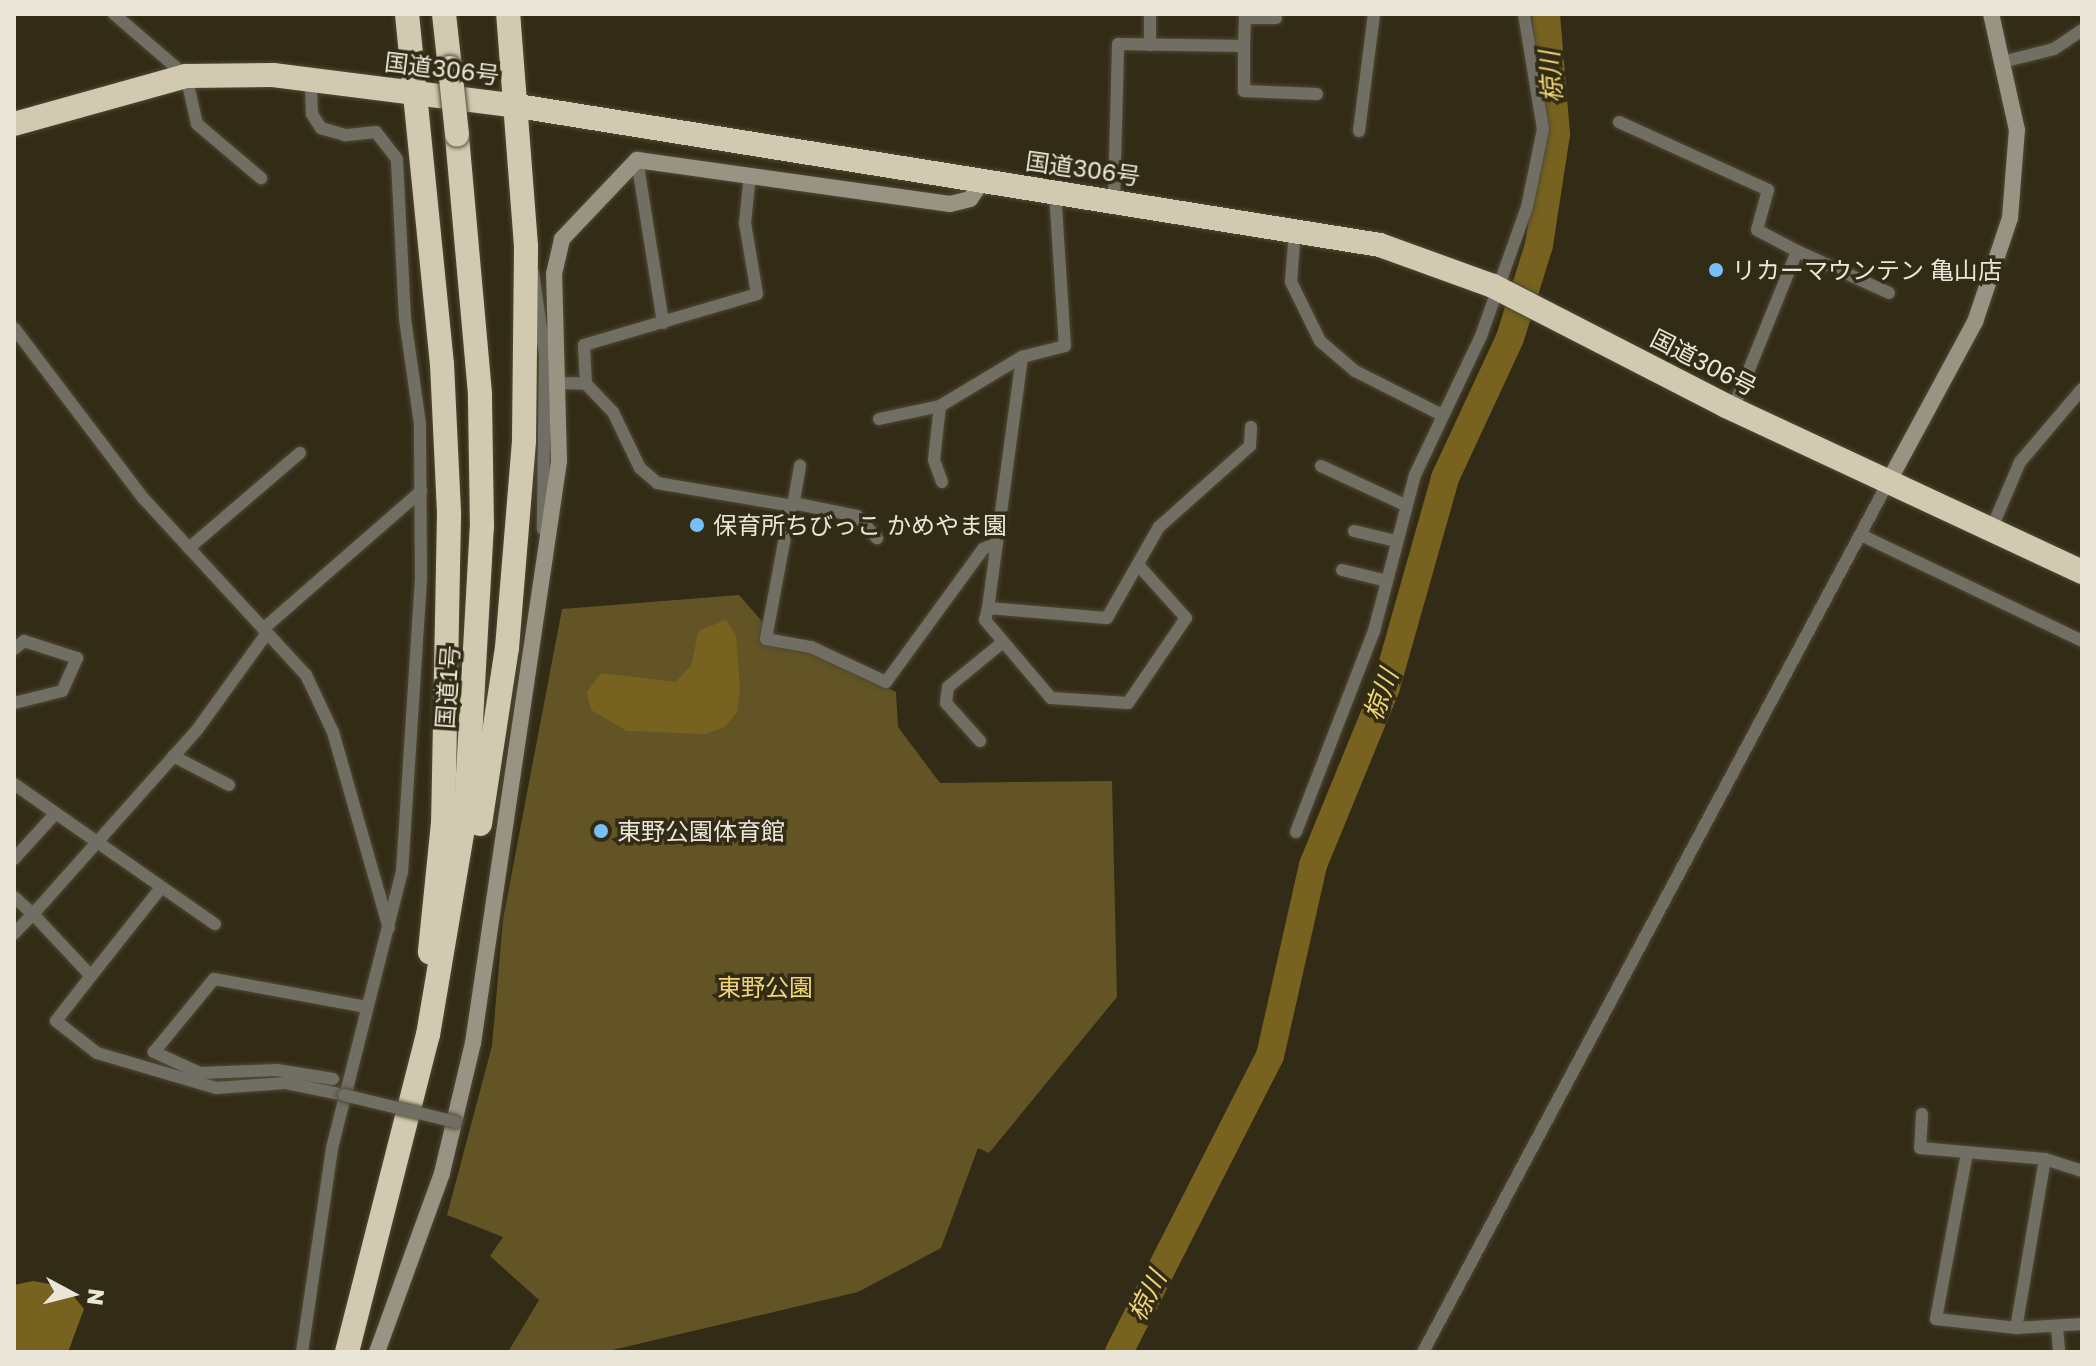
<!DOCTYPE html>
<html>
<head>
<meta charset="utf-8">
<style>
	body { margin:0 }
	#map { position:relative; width:2096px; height:1366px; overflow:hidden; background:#322b16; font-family:"Golos Text","Noto Sans JP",sans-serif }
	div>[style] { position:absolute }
	.green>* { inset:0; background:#625425 }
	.water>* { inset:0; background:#77631f }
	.river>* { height:28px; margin:-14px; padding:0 14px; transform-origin:14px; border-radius:14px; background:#77631f }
	.roads { filter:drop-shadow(0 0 2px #4f4935) drop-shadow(0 0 2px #4f4935) }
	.street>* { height:12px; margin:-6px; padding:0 6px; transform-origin:6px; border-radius:6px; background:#716e64 }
	.secondary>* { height:16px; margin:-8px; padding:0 8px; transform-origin:8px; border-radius:8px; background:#989382 }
	.highway>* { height:24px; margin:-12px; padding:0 12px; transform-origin:12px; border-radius:12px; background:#d2cab0 }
	.bridges { filter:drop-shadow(0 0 2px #4f4935) drop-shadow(0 0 2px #4f4935) }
	.street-bridge>* { height:12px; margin:-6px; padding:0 6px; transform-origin:6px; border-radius:6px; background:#716e64 }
	.highway-bridge>* { height:24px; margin:-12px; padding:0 12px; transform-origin:12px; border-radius:12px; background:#d2cab0 }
	.dots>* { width:22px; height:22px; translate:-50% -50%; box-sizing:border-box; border:4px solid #322b16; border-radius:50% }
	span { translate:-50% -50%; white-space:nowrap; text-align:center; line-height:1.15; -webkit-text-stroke:7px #322b16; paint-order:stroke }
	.street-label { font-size:24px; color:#eae6d8 }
	.poi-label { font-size:24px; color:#eae6d8 }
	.left { translate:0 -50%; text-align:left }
	.park-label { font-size:24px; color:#f2d476 }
	.water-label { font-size:26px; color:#f0d375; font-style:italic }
	.frame { position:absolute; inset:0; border:16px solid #eae6d8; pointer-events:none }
	.north { position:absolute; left:32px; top:1254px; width:80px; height:80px; -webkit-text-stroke:6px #322b16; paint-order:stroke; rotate:97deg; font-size:22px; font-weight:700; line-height:32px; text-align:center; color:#eae6d8 }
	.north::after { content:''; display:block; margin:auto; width:28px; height:36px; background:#eae6d8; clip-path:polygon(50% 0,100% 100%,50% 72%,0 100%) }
</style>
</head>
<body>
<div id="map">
	<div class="green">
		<div style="clip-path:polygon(739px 595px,774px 635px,896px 692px,898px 727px,940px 783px,1112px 781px,1117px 997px,989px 1153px,978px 1148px,941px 1248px,858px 1292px,604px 1352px,508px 1352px,539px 1300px,490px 1256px,503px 1237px,447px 1215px,492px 1046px,503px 919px,562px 609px)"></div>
	</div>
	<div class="water">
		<div style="clip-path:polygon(726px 620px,736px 635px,740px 688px,737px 712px,725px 727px,705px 734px,627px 731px,591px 710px,587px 692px,601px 673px,676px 682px,692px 664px,698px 631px)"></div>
		<div style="clip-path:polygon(33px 1281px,66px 1287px,84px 1309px,68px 1352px,14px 1352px,14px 1285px)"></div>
	</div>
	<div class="river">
		<div style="left:1119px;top:1352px;width:332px;rotate:-63deg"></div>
		<div style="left:1270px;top:1056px;width:196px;rotate:-77.3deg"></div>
		<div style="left:1313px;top:865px;width:192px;rotate:-67.7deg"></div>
		<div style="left:1386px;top:687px;width:217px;rotate:-74.2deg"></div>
		<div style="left:1445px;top:478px;width:154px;rotate:-65.1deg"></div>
		<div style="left:1510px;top:338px;width:97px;rotate:-72.7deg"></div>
		<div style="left:1539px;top:245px;width:112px;rotate:-81.3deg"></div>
		<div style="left:1556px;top:134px;width:120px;rotate:-94.8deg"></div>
	</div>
	<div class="roads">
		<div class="street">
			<div style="left:114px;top:14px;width:95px;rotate:40.7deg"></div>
			<div style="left:186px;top:76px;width:49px;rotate:77.1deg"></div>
			<div style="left:197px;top:124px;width:84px;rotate:40.2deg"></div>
			<div style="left:1245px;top:18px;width:31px"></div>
			<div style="left:1150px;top:45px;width:31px;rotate:-90deg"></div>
			<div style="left:1244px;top:46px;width:45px;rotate:90deg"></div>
			<div style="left:1244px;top:91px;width:73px;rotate:2.4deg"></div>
			<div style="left:2006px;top:61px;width:49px;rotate:-14deg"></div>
			<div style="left:2054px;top:49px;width:34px;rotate:-34deg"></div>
			<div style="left:1619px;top:122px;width:164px;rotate:24.5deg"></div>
			<div style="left:1768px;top:190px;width:41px;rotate:105.4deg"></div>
			<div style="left:1757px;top:230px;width:45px;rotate:27.7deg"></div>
			<div style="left:1359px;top:131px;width:118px;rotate:-82.7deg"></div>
			<div style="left:637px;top:160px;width:165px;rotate:80.9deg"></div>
			<div style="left:1055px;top:192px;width:154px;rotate:86.3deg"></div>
			<div style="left:1065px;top:346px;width:44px;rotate:165.7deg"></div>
			<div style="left:1022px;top:357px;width:253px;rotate:97.7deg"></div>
			<div style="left:988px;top:608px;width:119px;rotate:4.8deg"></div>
			<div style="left:1107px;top:618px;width:105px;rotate:-60.3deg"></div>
			<div style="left:1159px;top:527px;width:122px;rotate:-41.7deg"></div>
			<div style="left:1250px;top:446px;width:19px;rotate:-87deg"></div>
			<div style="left:1114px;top:200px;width:156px;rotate:-88.5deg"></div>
			<div style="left:1118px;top:44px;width:126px;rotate:0.9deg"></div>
			<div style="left:1244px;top:46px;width:32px;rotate:-88deg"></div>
			<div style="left:1295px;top:230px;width:52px;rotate:94.4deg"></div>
			<div style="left:1291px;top:282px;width:66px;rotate:63.8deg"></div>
			<div style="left:1320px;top:341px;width:46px;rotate:40.6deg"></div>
			<div style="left:1355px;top:371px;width:95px;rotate:26.8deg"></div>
			<div style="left:533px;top:272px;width:84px;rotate:81.8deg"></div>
			<div style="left:545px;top:355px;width:174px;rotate:90.7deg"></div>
			<div style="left:14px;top:328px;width:215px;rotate:52.8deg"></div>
			<div style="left:144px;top:499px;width:239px;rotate:47.4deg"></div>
			<div style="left:306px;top:675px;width:63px;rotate:64.7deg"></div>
			<div style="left:333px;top:732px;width:204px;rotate:74.1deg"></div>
			<div style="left:562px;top:383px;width:24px;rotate:2deg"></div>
			<div style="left:586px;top:384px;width:39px;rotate:-93deg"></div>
			<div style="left:584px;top:345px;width:180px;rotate:-16.4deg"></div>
			<div style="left:757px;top:294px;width:72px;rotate:-99.6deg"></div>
			<div style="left:745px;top:223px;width:48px;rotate:-84.1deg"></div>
			<div style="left:586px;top:384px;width:39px;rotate:46deg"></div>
			<div style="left:613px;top:412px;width:62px;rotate:64.3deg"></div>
			<div style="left:640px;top:468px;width:23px;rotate:41deg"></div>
			<div style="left:657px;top:483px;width:138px;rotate:9.6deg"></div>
			<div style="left:793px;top:506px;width:41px;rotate:-80.1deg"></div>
			<div style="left:1733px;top:409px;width:170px;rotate:-67.9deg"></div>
			<div style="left:1797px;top:251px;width:101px;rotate:24.5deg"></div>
			<div style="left:879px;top:419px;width:62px;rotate:-12deg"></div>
			<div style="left:1321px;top:466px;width:93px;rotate:24.9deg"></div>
			<div style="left:942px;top:482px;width:23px;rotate:-110deg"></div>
			<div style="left:934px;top:460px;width:54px;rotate:-83.7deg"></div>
			<div style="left:940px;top:406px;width:96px;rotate:-30.9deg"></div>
			<div style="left:793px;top:503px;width:65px;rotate:11.5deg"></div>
			<div style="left:857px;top:516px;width:30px;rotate:48deg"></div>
			<div style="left:791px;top:505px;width:136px;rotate:100.6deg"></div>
			<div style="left:766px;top:639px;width:46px;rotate:10.1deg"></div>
			<div style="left:811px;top:647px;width:83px;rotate:25deg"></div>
			<div style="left:886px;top:682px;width:165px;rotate:-53.9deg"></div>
			<div style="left:983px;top:549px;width:15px;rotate:-23deg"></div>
			<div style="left:1991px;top:530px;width:74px;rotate:-66.9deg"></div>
			<div style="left:2020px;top:462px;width:96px;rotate:-49.7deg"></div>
			<div style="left:1354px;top:531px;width:43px;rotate:13.4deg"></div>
			<div style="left:1861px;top:535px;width:245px;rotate:25.6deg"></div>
			<div style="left:189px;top:548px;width:146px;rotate:-40.6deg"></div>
			<div style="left:1342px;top:570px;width:46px;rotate:13.7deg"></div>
			<div style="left:988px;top:608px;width:12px;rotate:104deg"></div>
			<div style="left:985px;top:620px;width:102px;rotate:49.8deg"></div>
			<div style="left:1051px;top:698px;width:77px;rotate:3.7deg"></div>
			<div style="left:1128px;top:703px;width:103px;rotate:-55.7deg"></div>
			<div style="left:1186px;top:618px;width:69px;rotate:-132deg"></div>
			<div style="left:263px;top:629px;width:210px;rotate:-41.1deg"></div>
			<div style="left:267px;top:633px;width:120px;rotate:125.8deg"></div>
			<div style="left:197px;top:730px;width:246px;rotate:131.7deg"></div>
			<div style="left:33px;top:914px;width:85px;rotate:46.9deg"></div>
			<div style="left:91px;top:976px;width:57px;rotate:127.9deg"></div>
			<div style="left:56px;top:1021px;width:52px;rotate:38deg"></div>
			<div style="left:97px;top:1053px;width:124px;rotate:16.4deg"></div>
			<div style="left:216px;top:1088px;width:70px;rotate:-4.1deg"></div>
			<div style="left:286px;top:1083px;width:59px;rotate:11.7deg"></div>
			<div style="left:14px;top:649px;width:13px;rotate:-39deg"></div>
			<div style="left:24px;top:641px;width:56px;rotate:17.8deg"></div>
			<div style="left:77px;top:658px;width:36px;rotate:114deg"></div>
			<div style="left:62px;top:691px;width:49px;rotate:166deg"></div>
			<div style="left:980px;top:741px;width:51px;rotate:-131.8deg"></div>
			<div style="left:946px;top:703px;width:16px;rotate:-83deg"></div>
			<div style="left:948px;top:687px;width:71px;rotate:-39.3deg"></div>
			<div style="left:173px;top:756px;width:63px;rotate:27.4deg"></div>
			<div style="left:14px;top:784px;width:245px;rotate:34.9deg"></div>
			<div style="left:1296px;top:832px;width:216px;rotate:-68.8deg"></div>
			<div style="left:1374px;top:631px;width:161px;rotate:-75.3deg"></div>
			<div style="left:1415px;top:475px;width:154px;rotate:-64.6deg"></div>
			<div style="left:1481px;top:336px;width:137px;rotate:-70.4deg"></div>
			<div style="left:1527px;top:207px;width:80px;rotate:-78.4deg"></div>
			<div style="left:1543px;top:129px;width:117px;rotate:-99.4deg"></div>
			<div style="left:14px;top:859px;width:61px;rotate:-47.7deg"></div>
			<div style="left:14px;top:897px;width:25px;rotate:42deg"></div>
			<div style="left:33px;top:914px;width:28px;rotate:134deg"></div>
			<div style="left:91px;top:976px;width:111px;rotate:-51.6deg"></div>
			<div style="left:333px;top:1079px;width:57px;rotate:-170.9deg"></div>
			<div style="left:277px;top:1070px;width:77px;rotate:177.8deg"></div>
			<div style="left:200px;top:1073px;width:51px;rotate:-155.5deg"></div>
			<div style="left:154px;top:1052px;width:94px;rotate:-50.6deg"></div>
			<div style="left:214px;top:979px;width:156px;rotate:10.4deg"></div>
			<div style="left:1922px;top:1114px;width:34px;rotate:93deg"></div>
			<div style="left:1920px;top:1148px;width:125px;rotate:5deg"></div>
			<div style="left:2045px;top:1159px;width:171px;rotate:99.7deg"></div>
			<div style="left:2016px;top:1328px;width:66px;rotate:-3.5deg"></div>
			<div style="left:1967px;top:1153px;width:169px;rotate:100.6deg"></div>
			<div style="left:1936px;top:1319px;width:81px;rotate:6.4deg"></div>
			<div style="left:2045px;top:1159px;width:39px;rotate:18deg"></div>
			<div style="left:2057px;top:1327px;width:25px;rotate:85deg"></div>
			<div style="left:302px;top:1352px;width:206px;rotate:-81.6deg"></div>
			<div style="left:332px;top:1148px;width:285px;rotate:-75.8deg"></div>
			<div style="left:402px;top:872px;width:295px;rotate:-86.3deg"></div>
			<div style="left:421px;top:578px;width:154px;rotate:-90.4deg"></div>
			<div style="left:420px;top:424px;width:106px;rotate:-98.1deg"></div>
			<div style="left:405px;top:319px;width:160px;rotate:-92.9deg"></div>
			<div style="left:397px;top:159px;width:34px;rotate:-128deg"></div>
			<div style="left:376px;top:132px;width:31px;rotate:174deg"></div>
			<div style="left:345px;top:135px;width:25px;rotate:-164deg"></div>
			<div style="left:321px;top:128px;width:17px;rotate:-123deg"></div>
			<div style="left:312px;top:114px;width:35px;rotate:-92deg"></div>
			<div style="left:1423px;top:1352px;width:990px;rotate:-61.86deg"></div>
		</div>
		<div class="secondary">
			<div style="left:1890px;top:479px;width:179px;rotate:-61.6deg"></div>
			<div style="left:1975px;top:322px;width:110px;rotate:-71.4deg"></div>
			<div style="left:2010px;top:218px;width:88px;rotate:-85.5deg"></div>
			<div style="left:2017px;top:130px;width:119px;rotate:-102.6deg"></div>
			<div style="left:377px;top:1352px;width:190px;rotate:-70deg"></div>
			<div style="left:442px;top:1173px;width:134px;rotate:-76.6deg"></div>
			<div style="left:473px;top:1043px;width:588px;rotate:-81.59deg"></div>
			<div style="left:559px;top:461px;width:187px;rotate:-91.5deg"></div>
			<div style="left:554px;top:274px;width:36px;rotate:-77deg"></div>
			<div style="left:562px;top:239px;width:109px;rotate:-46.5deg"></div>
			<div style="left:637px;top:160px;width:316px;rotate:8deg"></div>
			<div style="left:950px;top:204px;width:21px;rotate:-14deg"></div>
			<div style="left:970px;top:199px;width:21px;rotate:-55deg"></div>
		</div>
		<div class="highway">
			<div style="left:407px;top:14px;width:352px;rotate:84.3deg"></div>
			<div style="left:442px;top:364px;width:151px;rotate:87.3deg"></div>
			<div style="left:449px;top:515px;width:308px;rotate:91.1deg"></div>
			<div style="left:443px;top:823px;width:130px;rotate:95.8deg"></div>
			<div style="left:444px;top:14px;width:54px;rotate:83.7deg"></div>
			<div style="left:14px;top:124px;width:179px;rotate:-15.6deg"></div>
			<div style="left:186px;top:76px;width:87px;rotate:-0.7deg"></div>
			<div style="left:273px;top:75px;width:247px;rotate:7.2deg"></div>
			<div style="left:518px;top:106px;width:873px;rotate:9.16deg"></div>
			<div style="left:1380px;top:245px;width:120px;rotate:19.9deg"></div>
			<div style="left:1493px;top:286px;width:262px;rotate:27.2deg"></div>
			<div style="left:1726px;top:406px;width:393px;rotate:25deg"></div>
			<div style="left:480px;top:824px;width:178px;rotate:-81.3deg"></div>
			<div style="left:507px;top:648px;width:209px;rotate:-85.3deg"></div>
			<div style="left:524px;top:440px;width:194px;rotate:-89.4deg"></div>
			<div style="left:526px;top:246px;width:233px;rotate:-94.4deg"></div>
			<div style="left:347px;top:1352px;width:327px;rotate:-75.7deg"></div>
			<div style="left:428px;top:1035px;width:228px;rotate:-80.4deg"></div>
			<div style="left:466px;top:810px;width:283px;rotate:-86.8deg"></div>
			<div style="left:482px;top:527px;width:133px;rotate:-90.9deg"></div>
			<div style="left:480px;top:394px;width:260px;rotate:-95.1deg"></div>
		</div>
	</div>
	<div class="bridges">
		<div class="street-bridge">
			<div style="left:344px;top:1095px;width:115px;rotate:13.6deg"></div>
		</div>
		<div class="highway-bridge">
			<div style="left:450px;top:68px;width:67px;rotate:84deg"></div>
		</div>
	</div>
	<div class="dots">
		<div style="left:1716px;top:270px;background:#77c0f7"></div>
		<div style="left:697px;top:525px;background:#77c0f7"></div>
		<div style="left:601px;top:831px;background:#77c0f7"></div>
	</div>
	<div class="street-label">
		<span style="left:442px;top:68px;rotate:7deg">国道306号</span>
		<span style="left:1083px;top:168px;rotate:8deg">国道306号</span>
		<span style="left:1704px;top:362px;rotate:27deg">国道306号</span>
		<span style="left:447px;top:687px;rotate:-86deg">国道1号</span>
	</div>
	<div class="poi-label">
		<span class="left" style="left:1732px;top:270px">リカーマウンテン 亀山店</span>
		<span class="left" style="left:713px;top:525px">保育所ちびっこ かめやま園</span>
		<span class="left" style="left:617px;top:831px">東野公園体育館</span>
	</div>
	<div class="park-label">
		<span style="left:765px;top:987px">東野公園</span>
	</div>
	<div class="water-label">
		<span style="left:1551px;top:77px;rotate:-94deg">椋川</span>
		<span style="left:1381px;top:695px;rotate:-70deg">椋川</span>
		<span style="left:1147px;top:1296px;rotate:-63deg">椋川</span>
	</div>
	<div class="frame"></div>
	<div class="north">N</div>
</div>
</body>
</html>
